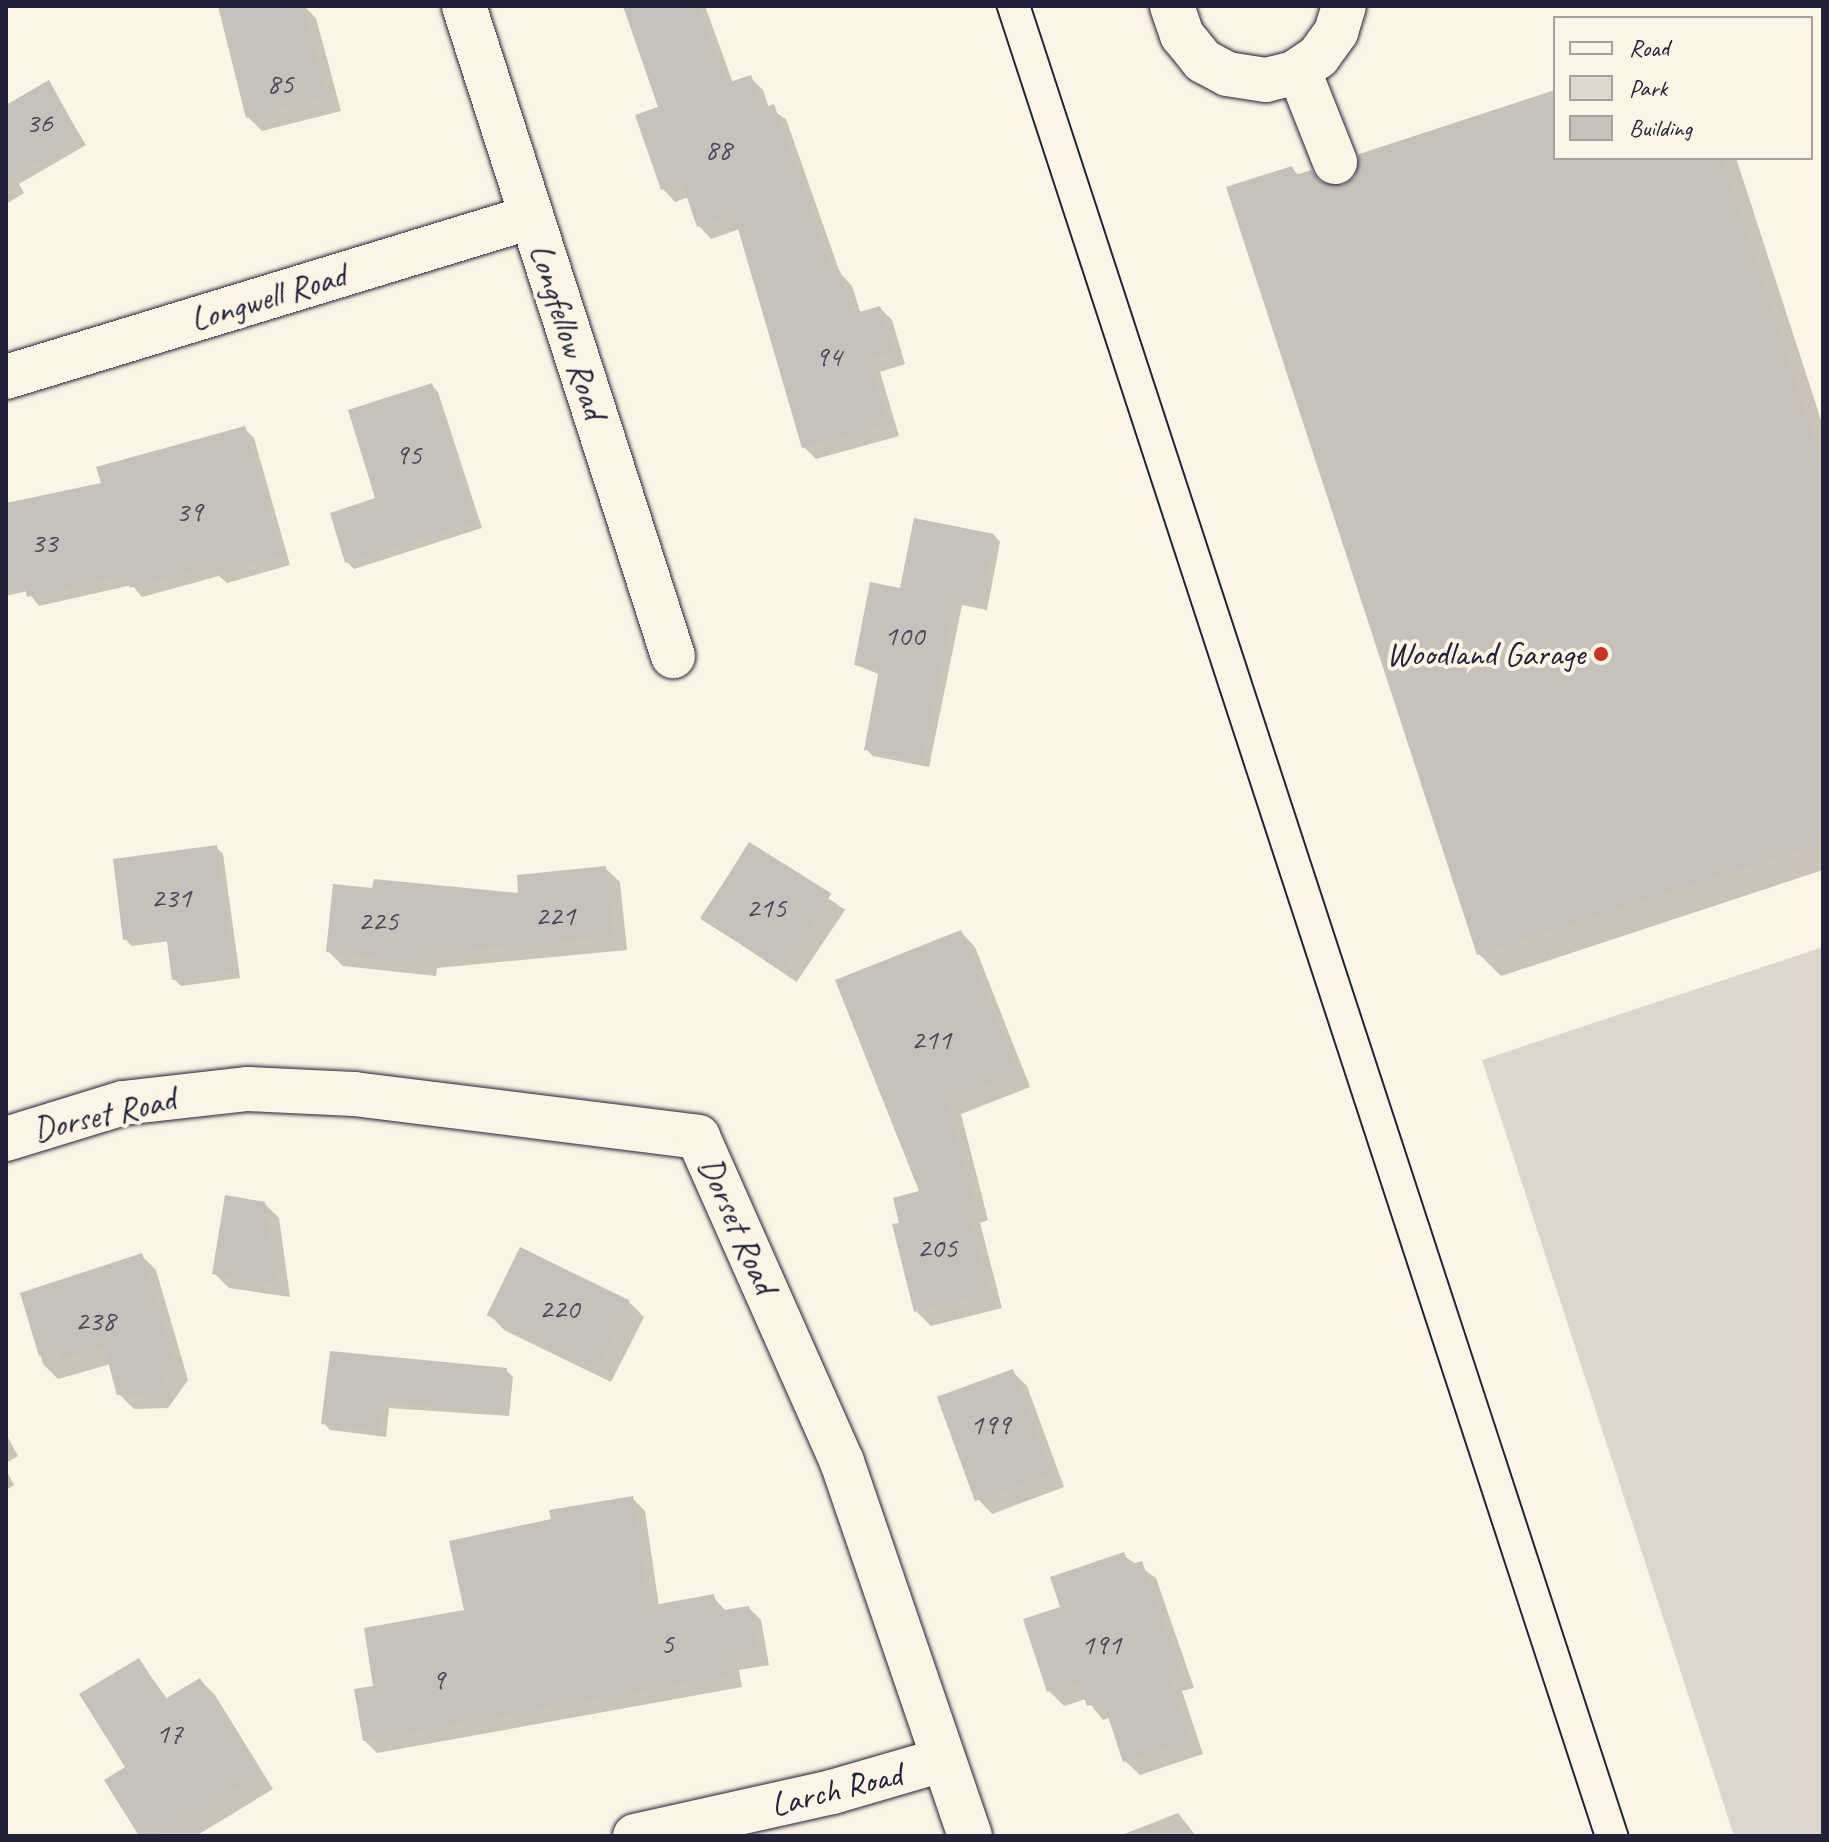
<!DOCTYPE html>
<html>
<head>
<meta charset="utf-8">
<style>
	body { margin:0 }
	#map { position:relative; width:1829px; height:1842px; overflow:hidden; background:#fcf5e5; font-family:Caveat,sans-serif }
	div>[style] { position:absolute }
	.green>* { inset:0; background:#dcd6cc }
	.shadow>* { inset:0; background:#0003; transform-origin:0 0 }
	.building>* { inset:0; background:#c6c1bb; transform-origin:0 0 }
	.roads { filter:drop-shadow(0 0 2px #22223b) drop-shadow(0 0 2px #22223b) }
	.minor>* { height:44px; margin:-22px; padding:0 22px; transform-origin:22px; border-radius:22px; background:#fcf5e5 }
	.tram>* { height:2px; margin:-1px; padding:0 1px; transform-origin:1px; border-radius:1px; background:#22223b }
	.dots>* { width:22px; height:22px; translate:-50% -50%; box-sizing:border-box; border:4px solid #fcf5e5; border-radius:50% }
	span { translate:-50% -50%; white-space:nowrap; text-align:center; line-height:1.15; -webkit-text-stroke:8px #fcf5e5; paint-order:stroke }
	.number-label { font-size:30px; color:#4b4a5b }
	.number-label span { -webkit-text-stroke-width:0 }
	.street-label { font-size:34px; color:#22223b }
	.poi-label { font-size:34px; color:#22223b }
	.right { translate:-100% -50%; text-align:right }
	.frame { position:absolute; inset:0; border:8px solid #22223b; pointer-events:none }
	.legend { position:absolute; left:1553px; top:16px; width:260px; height:144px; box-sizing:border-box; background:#fcf5e5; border:2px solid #a5a1a1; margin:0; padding:10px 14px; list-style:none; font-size:24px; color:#22223b }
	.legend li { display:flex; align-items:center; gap:16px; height:40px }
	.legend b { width:40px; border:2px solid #a5a1a1 }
</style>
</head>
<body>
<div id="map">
	<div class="green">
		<div style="clip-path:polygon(1823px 947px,1823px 1836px,1734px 1836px,1482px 1060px)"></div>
	</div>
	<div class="shadow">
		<div style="clip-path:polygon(220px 6px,304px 6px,316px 18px,341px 111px,262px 131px,248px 117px)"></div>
		<div style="clip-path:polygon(625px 6px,705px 6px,733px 83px,750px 77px,763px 90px,769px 108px,786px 119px,840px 273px,852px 286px,861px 314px,880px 308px,892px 320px,905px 364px,880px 372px,899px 436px,816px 459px,804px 447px,740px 229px,711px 239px,699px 226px,689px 197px,675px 202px,663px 189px,661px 108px)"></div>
		<div style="clip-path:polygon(48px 83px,86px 145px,19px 184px,24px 193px,6px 204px,6px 108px)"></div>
		<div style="clip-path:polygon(1555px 92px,1555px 158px,1736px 158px,1823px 426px,1823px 870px,1501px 976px,1479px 954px,1292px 168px,1299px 176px,1311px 172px,1323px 184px,1344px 188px)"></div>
		<div style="clip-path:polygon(432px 385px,438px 392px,482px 528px,354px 569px,347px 562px)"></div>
		<div style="clip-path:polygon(244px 428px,254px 438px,290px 565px,227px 583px,219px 576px,142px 597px,132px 585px,39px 606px,27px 591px,6px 596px,6px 505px,103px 484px)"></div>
		<div style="clip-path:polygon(994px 535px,1000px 542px,987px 610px,962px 605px,929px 767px,873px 756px,866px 749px,881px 675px,856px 665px,902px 590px)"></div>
		<div style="left:749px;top:845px;width:116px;height:87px;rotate:34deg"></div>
		<div style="clip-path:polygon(216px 847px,223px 854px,240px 978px,181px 986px,174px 979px,169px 941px,132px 946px,125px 939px)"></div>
		<div style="clip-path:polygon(605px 868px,620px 882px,627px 950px,437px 968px,436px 976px,343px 966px,328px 951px,374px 890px,520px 896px)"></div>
		<div style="clip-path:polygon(961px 932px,975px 947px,1030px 1087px,961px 1114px,988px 1220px,980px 1223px,1002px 1308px,931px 1326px,916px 1311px,901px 1224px,922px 1192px)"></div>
		<div style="clip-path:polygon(264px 1203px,279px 1218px,290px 1297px,229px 1288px,214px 1273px)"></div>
		<div style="clip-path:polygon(521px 1250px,629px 1302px,644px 1317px,611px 1382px,504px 1330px,490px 1315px)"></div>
		<div style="clip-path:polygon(141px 1255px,156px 1270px,188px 1380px,168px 1408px,134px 1409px,119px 1394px,111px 1364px,58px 1379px,43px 1364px,23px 1294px)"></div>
		<div style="clip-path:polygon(332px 1353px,506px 1370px,513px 1377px,509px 1416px,389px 1408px,386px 1437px,330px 1430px,324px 1423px)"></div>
		<div style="clip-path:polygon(1013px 1372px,1027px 1386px,1064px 1487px,992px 1514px,978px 1499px)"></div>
		<div style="clip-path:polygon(6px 1434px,18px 1456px,6px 1463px)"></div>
		<div style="clip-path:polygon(6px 1470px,14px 1485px,6px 1490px)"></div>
		<div style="clip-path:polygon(632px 1498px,645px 1511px,659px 1606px,713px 1597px,726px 1611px,749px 1608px,761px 1620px,769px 1665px,739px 1670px,742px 1687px,377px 1753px,364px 1740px,376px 1687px,466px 1612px,553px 1520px)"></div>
		<div style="clip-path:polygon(1123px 1555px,1156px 1578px,1194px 1688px,1182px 1691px,1203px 1754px,1140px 1775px,1125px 1761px,1111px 1717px,1103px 1720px,1086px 1699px,1064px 1706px,1049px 1691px,1062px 1608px)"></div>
		<div style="clip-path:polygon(139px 1660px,168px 1700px,200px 1680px,215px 1695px,273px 1789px,196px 1836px,141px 1836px)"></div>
		<div style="clip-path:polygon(1178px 1813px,1196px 1836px,1119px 1836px)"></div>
	</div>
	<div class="building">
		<div style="clip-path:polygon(218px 6px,303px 6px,327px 96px,246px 118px)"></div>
		<div style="clip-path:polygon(623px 6px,698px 6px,727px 83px,751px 75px,763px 108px,774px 104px,833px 273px,840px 271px,853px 314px,880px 306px,894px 352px,869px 359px,888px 424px,802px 448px,734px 215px,697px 227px,682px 183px,661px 190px,635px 115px,658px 107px)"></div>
		<div style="clip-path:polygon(49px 80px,81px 138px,6px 181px,6px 105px)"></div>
		<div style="clip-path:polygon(1555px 90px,1555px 158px,1722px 158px,1823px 466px,1823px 842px,1477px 955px,1226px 187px,1292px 166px,1296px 175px,1311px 170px,1320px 182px,1343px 185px,1355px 177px,1359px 154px)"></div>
		<div style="clip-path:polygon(432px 383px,476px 522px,345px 563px,330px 513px,375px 498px,348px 410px)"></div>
		<div style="clip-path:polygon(245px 426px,282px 555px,215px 574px,213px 565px,130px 588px,126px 575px,27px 597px,23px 581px,6px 584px,6px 503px,101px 483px,96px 467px)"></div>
		<div style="clip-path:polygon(914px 518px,994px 534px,981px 604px,955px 599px,923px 761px,864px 750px,879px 670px,854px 665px,870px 582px,900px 588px)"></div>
		<div style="left:749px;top:842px;width:97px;height:91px;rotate:32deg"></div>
		<div style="clip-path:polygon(217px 845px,234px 972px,172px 980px,166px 934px,123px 940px,113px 859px)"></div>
		<div style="clip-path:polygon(606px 866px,613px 936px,423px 954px,422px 962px,326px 952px,333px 884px,372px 888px,374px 879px,518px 893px,517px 875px)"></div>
		<div style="clip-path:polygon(961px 930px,1017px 1072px,947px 1100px,975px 1206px,967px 1209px,989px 1293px,914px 1312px,892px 1224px,899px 1223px,893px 1198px,919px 1191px,835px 980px)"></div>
		<div style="clip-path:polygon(225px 1195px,265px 1202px,276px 1284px,212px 1274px)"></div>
		<div style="left:520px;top:1247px;width:122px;height:76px;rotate:26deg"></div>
		<div style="clip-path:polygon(142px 1253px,175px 1365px,153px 1394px,117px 1395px,104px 1347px,61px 1359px,59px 1350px,39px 1356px,20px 1293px)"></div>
		<div style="clip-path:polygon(330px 1351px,507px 1368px,503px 1410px,383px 1402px,379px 1431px,321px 1424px)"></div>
		<div style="left:1013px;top:1369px;width:111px;height:81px;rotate:70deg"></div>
		<div style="clip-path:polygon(633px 1496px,649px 1606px,714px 1594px,717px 1611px,749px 1606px,758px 1653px,727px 1658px,730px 1675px,363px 1741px,354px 1689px,373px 1686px,364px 1628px,464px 1610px,449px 1541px,551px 1519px,549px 1510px)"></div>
		<div style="clip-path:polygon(1124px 1552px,1129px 1565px,1142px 1561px,1165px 1628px,1181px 1673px,1169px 1677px,1190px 1740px,1123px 1762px,1103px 1701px,1087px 1706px,1079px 1683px,1047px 1692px,1023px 1619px,1060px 1607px,1050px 1577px)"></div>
		<div style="clip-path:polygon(139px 1658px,165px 1699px,200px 1678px,260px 1774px,157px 1836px,139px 1836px,104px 1780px,125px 1767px,79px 1694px)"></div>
	</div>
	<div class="roads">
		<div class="minor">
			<div style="left:464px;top:6px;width:683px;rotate:72.18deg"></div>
			<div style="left:1172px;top:6px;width:31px;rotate:71deg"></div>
			<div style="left:1182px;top:35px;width:33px;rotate:51deg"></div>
			<div style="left:1203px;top:61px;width:27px;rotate:28deg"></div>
			<div style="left:1227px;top:74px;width:39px;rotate:9deg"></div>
			<div style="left:1266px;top:80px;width:29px;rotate:-14deg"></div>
			<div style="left:1294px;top:73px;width:29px;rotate:-34deg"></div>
			<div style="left:1318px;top:57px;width:31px;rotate:-54deg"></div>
			<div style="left:1336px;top:32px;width:27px;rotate:-73deg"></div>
			<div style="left:1299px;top:71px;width:98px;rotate:68.4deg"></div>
			<div style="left:6px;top:377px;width:549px;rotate:-16.95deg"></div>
			<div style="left:6px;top:1139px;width:122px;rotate:-17.1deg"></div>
			<div style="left:123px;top:1103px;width:126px;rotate:-6.4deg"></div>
			<div style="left:248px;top:1089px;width:106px;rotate:2.7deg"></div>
			<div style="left:354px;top:1094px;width:347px;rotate:7.1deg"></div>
			<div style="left:698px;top:1137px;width:355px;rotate:66.1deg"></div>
			<div style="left:842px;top:1462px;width:395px;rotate:71.1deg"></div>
			<div style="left:635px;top:1836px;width:202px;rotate:-12.6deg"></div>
			<div style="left:832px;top:1792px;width:115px;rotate:-16.2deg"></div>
		</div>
	</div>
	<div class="tram">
		<div style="left:996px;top:6px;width:1925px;rotate:71.9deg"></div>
		<div style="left:1031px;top:6px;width:1925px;rotate:71.9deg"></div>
	</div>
	<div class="dots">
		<div style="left:1601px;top:654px;background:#c8321e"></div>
	</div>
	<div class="number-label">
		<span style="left:280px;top:83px">85</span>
		<span style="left:39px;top:122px">36</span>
		<span style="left:718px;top:149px">88</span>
		<span style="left:828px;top:356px">94</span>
		<span style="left:408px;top:454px">95</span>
		<span style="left:189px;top:511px">39</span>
		<span style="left:44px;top:542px">33</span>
		<span style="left:904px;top:635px">100</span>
		<span style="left:171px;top:897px">231</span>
		<span style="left:766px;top:907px">215</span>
		<span style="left:555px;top:915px">221</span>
		<span style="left:378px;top:920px">225</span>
		<span style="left:931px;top:1039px">211</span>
		<span style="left:937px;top:1247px">205</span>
		<span style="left:559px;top:1308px">220</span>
		<span style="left:95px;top:1320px">238</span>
		<span style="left:990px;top:1424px">199</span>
		<span style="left:667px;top:1643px">5</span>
		<span style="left:1101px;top:1644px">191</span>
		<span style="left:438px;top:1679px">9</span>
		<span style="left:169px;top:1733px">17</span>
	</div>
	<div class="street-label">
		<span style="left:268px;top:297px;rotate:-17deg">Longwell Road</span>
		<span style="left:568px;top:331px;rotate:72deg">Longfellow Road</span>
		<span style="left:104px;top:1114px;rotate:-13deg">Dorset Road</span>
		<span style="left:738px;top:1225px;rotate:66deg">Dorset Road</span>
		<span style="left:836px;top:1789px;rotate:-14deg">Larch Road</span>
	</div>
	<div class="poi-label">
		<span class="right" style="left:1585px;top:654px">Woodland Garage</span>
	</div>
	<div class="frame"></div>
	<ul class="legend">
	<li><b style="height:10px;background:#fcf5e5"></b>Road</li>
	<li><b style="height:22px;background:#dcd6cc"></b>Park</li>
	<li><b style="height:22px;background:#c6c1bb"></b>Building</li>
	</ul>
</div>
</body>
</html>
